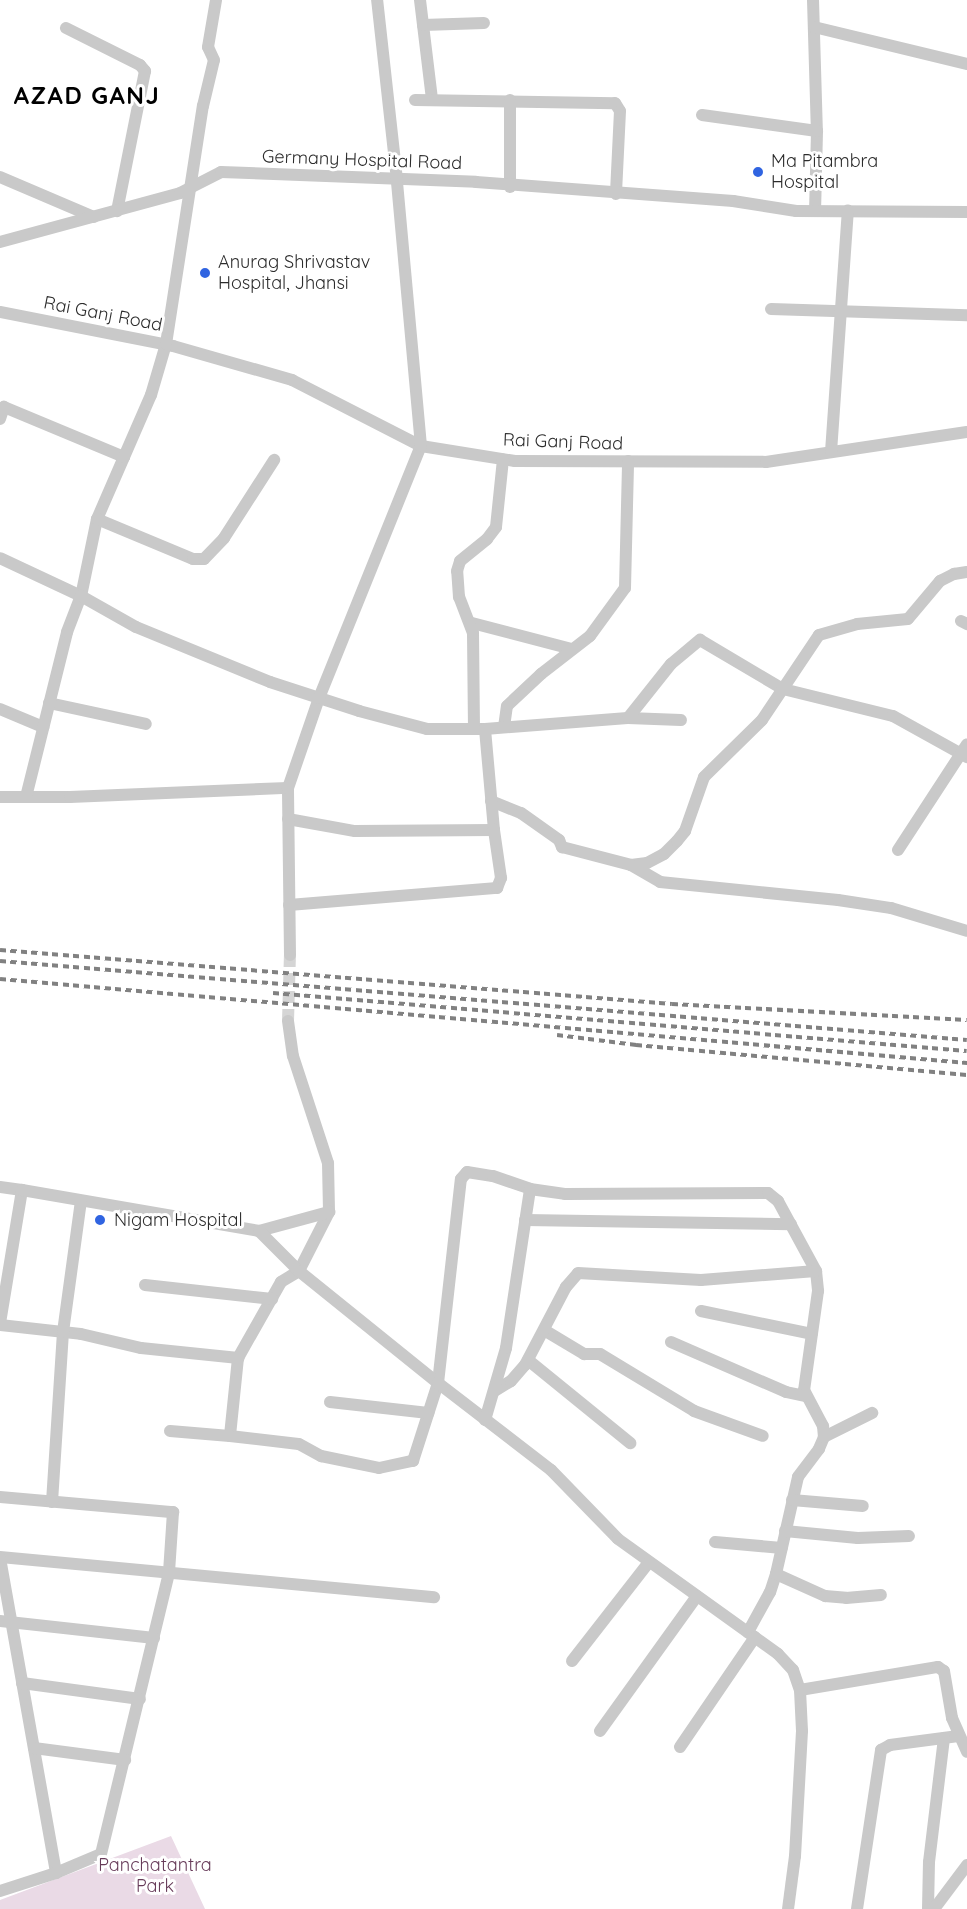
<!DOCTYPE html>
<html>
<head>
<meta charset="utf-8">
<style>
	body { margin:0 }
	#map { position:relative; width:967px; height:1909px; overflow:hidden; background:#fff; font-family:Quicksand,sans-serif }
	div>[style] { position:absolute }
	.green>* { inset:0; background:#eadae6 }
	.street-tunnel>* { height:12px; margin-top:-6px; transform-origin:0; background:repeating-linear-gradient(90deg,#d5d5d5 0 12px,transparent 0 18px) }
	.street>* { height:12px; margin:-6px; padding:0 6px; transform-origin:6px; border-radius:6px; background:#c9c9c9 }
	.rail>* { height:4px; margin-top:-2px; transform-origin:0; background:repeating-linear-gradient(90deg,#818181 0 6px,transparent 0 10.5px) }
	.dots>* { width:16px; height:16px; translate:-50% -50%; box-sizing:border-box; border:3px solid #fff; border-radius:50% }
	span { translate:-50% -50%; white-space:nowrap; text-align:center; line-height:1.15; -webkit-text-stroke:6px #fff; paint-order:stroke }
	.street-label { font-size:18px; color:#2c2c2c }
	.poi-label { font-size:18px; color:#2c2c2c }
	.left { translate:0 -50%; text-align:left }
	.park-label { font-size:18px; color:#673b59 }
	.district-label { font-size:24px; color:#000; font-weight:700; letter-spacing:1.5px }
</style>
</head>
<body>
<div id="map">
	<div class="green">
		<div style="clip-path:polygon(171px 1836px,205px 1909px,0 1909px,0 1900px)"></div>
	</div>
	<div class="street-tunnel">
		<div style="left:288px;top:1021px;width:66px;rotate:-88.3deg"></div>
	</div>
	<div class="street">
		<div style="left:420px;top:0;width:100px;rotate:83.1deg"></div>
		<div style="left:813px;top:0;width:131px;rotate:88.3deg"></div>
		<div style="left:817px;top:131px;width:80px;rotate:91.4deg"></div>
		<div style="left:423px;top:25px;width:61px;rotate:-1.9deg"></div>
		<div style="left:814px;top:27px;width:157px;rotate:13.6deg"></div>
		<div style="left:66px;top:28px;width:83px;rotate:26.6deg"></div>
		<div style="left:140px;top:65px;width:8px;rotate:50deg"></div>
		<div style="left:145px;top:71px;width:143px;rotate:101.3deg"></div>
		<div style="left:415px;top:100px;width:200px;rotate:0.9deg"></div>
		<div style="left:615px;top:103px;width:9px;rotate:58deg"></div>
		<div style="left:620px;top:111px;width:83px;rotate:92.8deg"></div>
		<div style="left:510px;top:100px;width:87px;rotate:90deg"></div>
		<div style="left:702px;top:115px;width:116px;rotate:7.9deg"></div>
		<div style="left:0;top:177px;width:102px;rotate:23.1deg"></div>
		<div style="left:0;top:242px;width:187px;rotate:-15.2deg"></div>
		<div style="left:180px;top:193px;width:46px;rotate:-27.1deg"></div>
		<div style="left:221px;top:172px;width:255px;rotate:2.2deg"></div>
		<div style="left:476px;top:182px;width:258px;rotate:4.2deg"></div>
		<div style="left:733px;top:201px;width:64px;rotate:9deg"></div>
		<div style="left:796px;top:211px;width:171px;rotate:0.3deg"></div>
		<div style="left:771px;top:309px;width:196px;rotate:1.8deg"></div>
		<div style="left:0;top:312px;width:176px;rotate:11.1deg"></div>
		<div style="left:173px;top:346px;width:124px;rotate:15.9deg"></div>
		<div style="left:292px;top:380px;width:145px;rotate:27.1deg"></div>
		<div style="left:421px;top:446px;width:95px;rotate:9.1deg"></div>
		<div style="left:515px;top:461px;width:251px;rotate:0.2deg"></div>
		<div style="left:766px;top:462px;width:203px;rotate:-8.5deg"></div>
		<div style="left:0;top:419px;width:13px;rotate:-72deg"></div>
		<div style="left:4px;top:407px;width:130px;rotate:22.6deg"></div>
		<div style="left:124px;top:457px;width:68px;rotate:113.5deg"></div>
		<div style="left:97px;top:519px;width:79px;rotate:101.7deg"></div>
		<div style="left:81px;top:596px;width:89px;rotate:-154.9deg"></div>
		<div style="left:831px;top:452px;width:242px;rotate:-86deg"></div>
		<div style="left:124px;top:457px;width:68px;rotate:-66.5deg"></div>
		<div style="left:151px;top:395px;width:53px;rotate:-73.6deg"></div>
		<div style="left:166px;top:344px;width:241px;rotate:-81.2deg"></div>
		<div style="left:203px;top:106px;width:47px;rotate:-76.6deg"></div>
		<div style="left:214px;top:60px;width:14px;rotate:-115deg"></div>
		<div style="left:208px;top:47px;width:48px;rotate:-80.3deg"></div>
		<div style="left:97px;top:519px;width:104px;rotate:22.6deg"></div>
		<div style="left:193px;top:559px;width:11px"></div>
		<div style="left:204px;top:559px;width:29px;rotate:-46deg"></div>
		<div style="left:224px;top:538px;width:93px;rotate:-57.3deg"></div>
		<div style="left:961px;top:621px;width:7px;rotate:27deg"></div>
		<div style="left:472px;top:623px;width:103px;rotate:14.6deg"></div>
		<div style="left:49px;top:703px;width:99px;rotate:12.2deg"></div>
		<div style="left:0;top:709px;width:47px;rotate:22.7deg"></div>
		<div style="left:628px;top:718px;width:53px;rotate:2.2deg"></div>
		<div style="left:504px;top:727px;width:21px;rotate:-82deg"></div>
		<div style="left:507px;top:706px;width:47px;rotate:-43.3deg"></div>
		<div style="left:541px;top:674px;width:62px;rotate:-37.8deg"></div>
		<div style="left:590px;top:636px;width:59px;rotate:-53.9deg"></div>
		<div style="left:625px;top:588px;width:127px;rotate:-88.6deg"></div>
		<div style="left:474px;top:729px;width:96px;rotate:-90.6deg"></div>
		<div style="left:473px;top:633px;width:39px;rotate:-111deg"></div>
		<div style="left:459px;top:597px;width:26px;rotate:-94deg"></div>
		<div style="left:457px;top:571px;width:10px;rotate:-73deg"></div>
		<div style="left:460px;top:561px;width:35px;rotate:-39deg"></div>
		<div style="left:487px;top:539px;width:15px;rotate:-53deg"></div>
		<div style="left:496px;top:527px;width:68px;rotate:-84.1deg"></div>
		<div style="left:0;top:797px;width:70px"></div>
		<div style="left:70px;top:797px;width:218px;rotate:-2.4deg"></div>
		<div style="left:26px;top:797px;width:170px;rotate:-76deg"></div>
		<div style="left:67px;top:632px;width:39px;rotate:-69deg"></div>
		<div style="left:81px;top:596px;width:63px;rotate:29.4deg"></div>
		<div style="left:136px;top:627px;width:145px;rotate:22.3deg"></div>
		<div style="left:270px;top:682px;width:94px;rotate:18deg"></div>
		<div style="left:359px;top:711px;width:70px;rotate:14.8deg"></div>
		<div style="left:427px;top:729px;width:58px"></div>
		<div style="left:485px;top:729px;width:143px;rotate:-4.4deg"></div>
		<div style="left:628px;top:718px;width:69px;rotate:-51.5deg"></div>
		<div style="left:671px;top:664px;width:38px;rotate:-40deg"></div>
		<div style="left:700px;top:640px;width:96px;rotate:30.6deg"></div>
		<div style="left:783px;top:689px;width:113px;rotate:13.8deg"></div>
		<div style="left:893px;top:716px;width:85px;rotate:29deg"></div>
		<div style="left:491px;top:801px;width:32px;rotate:22deg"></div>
		<div style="left:521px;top:813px;width:47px;rotate:35.4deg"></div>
		<div style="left:559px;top:840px;width:8px;rotate:67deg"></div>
		<div style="left:562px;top:847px;width:71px;rotate:14.6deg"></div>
		<div style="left:631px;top:865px;width:16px;rotate:-7deg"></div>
		<div style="left:647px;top:863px;width:19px;rotate:-28deg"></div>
		<div style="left:664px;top:854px;width:18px;rotate:-45deg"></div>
		<div style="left:677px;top:841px;width:13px;rotate:-51deg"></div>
		<div style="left:685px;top:831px;width:57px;rotate:-70.6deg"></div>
		<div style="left:704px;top:777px;width:81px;rotate:-44.5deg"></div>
		<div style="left:762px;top:720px;width:102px;rotate:-56.2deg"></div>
		<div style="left:819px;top:635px;width:40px;rotate:-16deg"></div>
		<div style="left:857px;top:624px;width:51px;rotate:-5.6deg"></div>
		<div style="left:908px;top:619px;width:50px;rotate:-49.9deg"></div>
		<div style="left:940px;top:581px;width:16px;rotate:-27deg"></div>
		<div style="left:954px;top:574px;width:13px;rotate:-9deg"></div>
		<div style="left:288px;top:819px;width:68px;rotate:10.2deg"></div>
		<div style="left:355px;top:831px;width:139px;rotate:-0.4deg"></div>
		<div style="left:494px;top:830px;width:101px;rotate:-95.1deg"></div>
		<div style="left:898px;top:850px;width:126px;rotate:-56.9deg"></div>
		<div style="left:631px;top:865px;width:34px;rotate:30deg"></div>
		<div style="left:660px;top:882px;width:179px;rotate:5.8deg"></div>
		<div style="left:838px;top:900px;width:54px;rotate:8.6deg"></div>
		<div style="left:891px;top:908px;width:79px;rotate:16.8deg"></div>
		<div style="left:289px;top:905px;width:209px;rotate:-4.7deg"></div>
		<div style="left:497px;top:888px;width:11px;rotate:-68deg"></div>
		<div style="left:501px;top:878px;width:49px;rotate:-98.3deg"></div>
		<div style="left:290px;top:955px;width:167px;rotate:-90.7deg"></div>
		<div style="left:288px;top:788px;width:95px;rotate:-71deg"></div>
		<div style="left:319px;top:698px;width:272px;rotate:-68deg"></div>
		<div style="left:421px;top:446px;width:267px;rotate:-95.2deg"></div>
		<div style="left:397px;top:180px;width:181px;rotate:-96.3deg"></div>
		<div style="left:288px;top:1021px;width:35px;rotate:82deg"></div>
		<div style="left:293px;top:1056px;width:113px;rotate:71.9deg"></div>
		<div style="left:328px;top:1163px;width:49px;rotate:88.8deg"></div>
		<div style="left:329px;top:1212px;width:66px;rotate:117deg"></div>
		<div style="left:299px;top:1271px;width:21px;rotate:149deg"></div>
		<div style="left:281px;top:1282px;width:87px;rotate:119.5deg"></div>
		<div style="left:238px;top:1358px;width:78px;rotate:95.9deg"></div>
		<div style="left:230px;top:1436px;width:69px;rotate:6.6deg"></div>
		<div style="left:299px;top:1444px;width:25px;rotate:29deg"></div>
		<div style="left:321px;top:1456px;width:59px;rotate:11.7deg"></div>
		<div style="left:379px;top:1468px;width:35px;rotate:-12deg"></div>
		<div style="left:413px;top:1461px;width:82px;rotate:-72.2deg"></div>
		<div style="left:438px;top:1383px;width:205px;rotate:-83.6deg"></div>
		<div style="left:461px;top:1179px;width:9px;rotate:-49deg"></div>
		<div style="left:467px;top:1172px;width:26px;rotate:9deg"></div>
		<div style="left:493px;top:1176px;width:39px;rotate:19deg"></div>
		<div style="left:530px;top:1189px;width:35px;rotate:8deg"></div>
		<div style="left:565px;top:1194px;width:203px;rotate:-0.3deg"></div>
		<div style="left:768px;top:1193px;width:13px;rotate:39deg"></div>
		<div style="left:778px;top:1201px;width:80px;rotate:61.5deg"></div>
		<div style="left:816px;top:1271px;width:20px;rotate:84deg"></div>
		<div style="left:818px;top:1291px;width:100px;rotate:98deg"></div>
		<div style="left:804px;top:1390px;width:41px;rotate:62.2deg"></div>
		<div style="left:823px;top:1426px;width:11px;rotate:85deg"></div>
		<div style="left:824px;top:1437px;width:13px;rotate:113deg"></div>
		<div style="left:819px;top:1449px;width:35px;rotate:127deg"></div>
		<div style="left:798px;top:1477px;width:99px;rotate:102.8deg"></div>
		<div style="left:776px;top:1574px;width:19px;rotate:108deg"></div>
		<div style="left:770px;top:1592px;width:46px;rotate:118.8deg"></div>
		<div style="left:0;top:1187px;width:22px;rotate:8deg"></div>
		<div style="left:525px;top:1220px;width:266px;rotate:0.9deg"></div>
		<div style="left:259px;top:1231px;width:73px;rotate:-15.2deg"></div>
		<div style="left:145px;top:1285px;width:128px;rotate:6.3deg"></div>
		<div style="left:701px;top:1311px;width:113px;rotate:11.7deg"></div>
		<div style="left:0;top:1323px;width:135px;rotate:-80.6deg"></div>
		<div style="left:22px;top:1190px;width:241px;rotate:9.8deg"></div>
		<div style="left:259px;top:1231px;width:57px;rotate:45deg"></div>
		<div style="left:299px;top:1271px;width:179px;rotate:38.9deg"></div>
		<div style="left:438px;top:1383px;width:143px;rotate:37.6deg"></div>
		<div style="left:551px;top:1470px;width:96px;rotate:45.8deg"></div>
		<div style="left:618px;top:1539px;width:197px;rotate:35.7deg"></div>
		<div style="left:778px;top:1654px;width:22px;rotate:47deg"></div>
		<div style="left:793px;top:1670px;width:21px;rotate:71deg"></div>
		<div style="left:800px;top:1690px;width:41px;rotate:87.2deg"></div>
		<div style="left:802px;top:1731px;width:125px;rotate:93.2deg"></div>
		<div style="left:795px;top:1856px;width:53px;rotate:97.5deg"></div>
		<div style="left:0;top:1325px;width:81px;rotate:6.3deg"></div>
		<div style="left:81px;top:1334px;width:62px;rotate:13.1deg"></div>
		<div style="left:141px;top:1348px;width:98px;rotate:5.9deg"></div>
		<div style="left:544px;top:1330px;width:47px;rotate:31deg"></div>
		<div style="left:584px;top:1354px;width:16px"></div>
		<div style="left:600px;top:1354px;width:110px;rotate:31.2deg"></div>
		<div style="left:694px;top:1411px;width:73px;rotate:19.9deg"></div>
		<div style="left:671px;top:1342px;width:125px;rotate:23.5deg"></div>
		<div style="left:786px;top:1392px;width:19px;rotate:12deg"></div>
		<div style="left:528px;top:1360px;width:132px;rotate:39.1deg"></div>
		<div style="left:496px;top:1390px;width:17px;rotate:-31deg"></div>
		<div style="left:511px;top:1381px;width:21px;rotate:-49deg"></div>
		<div style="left:525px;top:1365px;width:88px;rotate:-62.3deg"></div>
		<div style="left:566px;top:1287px;width:18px;rotate:-49deg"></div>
		<div style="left:578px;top:1273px;width:123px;rotate:3.3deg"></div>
		<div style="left:701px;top:1280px;width:115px;rotate:-4.5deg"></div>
		<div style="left:330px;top:1402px;width:99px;rotate:6.4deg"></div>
		<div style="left:485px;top:1420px;width:75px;rotate:-73.7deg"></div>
		<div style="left:506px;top:1348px;width:161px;rotate:-81.4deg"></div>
		<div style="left:170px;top:1431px;width:60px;rotate:4.8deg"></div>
		<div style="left:824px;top:1437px;width:54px;rotate:-26.6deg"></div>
		<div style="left:0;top:1497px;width:174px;rotate:5deg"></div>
		<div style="left:173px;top:1512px;width:61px;rotate:93.8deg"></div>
		<div style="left:169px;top:1573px;width:289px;rotate:103.6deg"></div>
		<div style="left:101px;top:1854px;width:49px;rotate:157.1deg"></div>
		<div style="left:792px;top:1500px;width:71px;rotate:4.8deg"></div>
		<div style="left:52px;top:1502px;width:170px;rotate:-86.3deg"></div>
		<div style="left:63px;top:1332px;width:132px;rotate:-82.2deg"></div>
		<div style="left:785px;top:1531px;width:73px;rotate:5.5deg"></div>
		<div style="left:858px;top:1538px;width:51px;rotate:-2.2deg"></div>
		<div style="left:715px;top:1542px;width:67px;rotate:5.1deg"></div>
		<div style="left:0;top:1557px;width:436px;rotate:5.3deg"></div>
		<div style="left:0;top:1558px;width:320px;rotate:79.9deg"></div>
		<div style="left:56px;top:1873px;width:59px;rotate:162.2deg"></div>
		<div style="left:776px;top:1574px;width:54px;rotate:24.2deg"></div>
		<div style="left:825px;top:1596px;width:21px;rotate:5deg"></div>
		<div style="left:846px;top:1598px;width:35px;rotate:-5deg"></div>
		<div style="left:0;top:1621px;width:155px;rotate:6.3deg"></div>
		<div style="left:572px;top:1661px;width:125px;rotate:-52.1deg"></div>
		<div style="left:22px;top:1683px;width:119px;rotate:7.7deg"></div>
		<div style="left:800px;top:1690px;width:140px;rotate:-9.5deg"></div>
		<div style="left:938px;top:1667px;width:7px;rotate:34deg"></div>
		<div style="left:944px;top:1671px;width:48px;rotate:80.3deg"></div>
		<div style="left:952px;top:1718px;width:37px;rotate:66deg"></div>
		<div style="left:600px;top:1731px;width:166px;rotate:-54.3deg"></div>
		<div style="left:680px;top:1747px;width:133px;rotate:-55.7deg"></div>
		<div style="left:34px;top:1748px;width:92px;rotate:7.5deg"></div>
		<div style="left:857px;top:1909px;width:161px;rotate:-81.4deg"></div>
		<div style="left:881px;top:1750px;width:10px;rotate:-29deg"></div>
		<div style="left:890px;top:1745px;width:69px;rotate:-7.5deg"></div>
		<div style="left:928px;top:1909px;width:47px;rotate:-88.8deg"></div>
		<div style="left:929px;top:1862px;width:125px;rotate:-83.1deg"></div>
		<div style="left:934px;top:1909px;width:55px;rotate:-53.1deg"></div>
	</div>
	<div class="rail">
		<div style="left:0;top:950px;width:674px;rotate:4.59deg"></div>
		<div style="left:672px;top:1004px;width:295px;rotate:3.1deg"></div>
		<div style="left:0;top:961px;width:970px;rotate:4.67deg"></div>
		<div style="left:0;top:979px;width:971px;rotate:4.96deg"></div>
		<div style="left:273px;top:993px;width:696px;rotate:4.78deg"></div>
		<div style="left:557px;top:1035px;width:80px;rotate:7.2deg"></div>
		<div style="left:636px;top:1045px;width:332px;rotate:5.2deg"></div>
	</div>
	<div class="dots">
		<div style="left:758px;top:172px;background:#3064e1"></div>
		<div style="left:205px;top:273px;background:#3064e1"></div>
		<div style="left:100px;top:1220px;background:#3064e1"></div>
	</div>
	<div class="street-label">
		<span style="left:362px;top:160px;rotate:2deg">Germany Hospital Road</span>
		<span style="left:103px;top:314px;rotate:11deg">Rai Ganj Road</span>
		<span style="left:563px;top:442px;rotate:2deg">Rai Ganj Road</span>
	</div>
	<div class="poi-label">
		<span class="left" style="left:771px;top:172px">Ma Pitambra<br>Hospital</span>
		<span class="left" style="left:218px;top:273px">Anurag Shrivastav<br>Hospital, Jhansi</span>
		<span class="left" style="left:114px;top:1220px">Nigam Hospital</span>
	</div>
	<div class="park-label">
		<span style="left:155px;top:1876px">Panchatantra<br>Park</span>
	</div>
	<div class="district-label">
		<span style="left:87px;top:96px">AZAD GANJ</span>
	</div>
</div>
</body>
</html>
